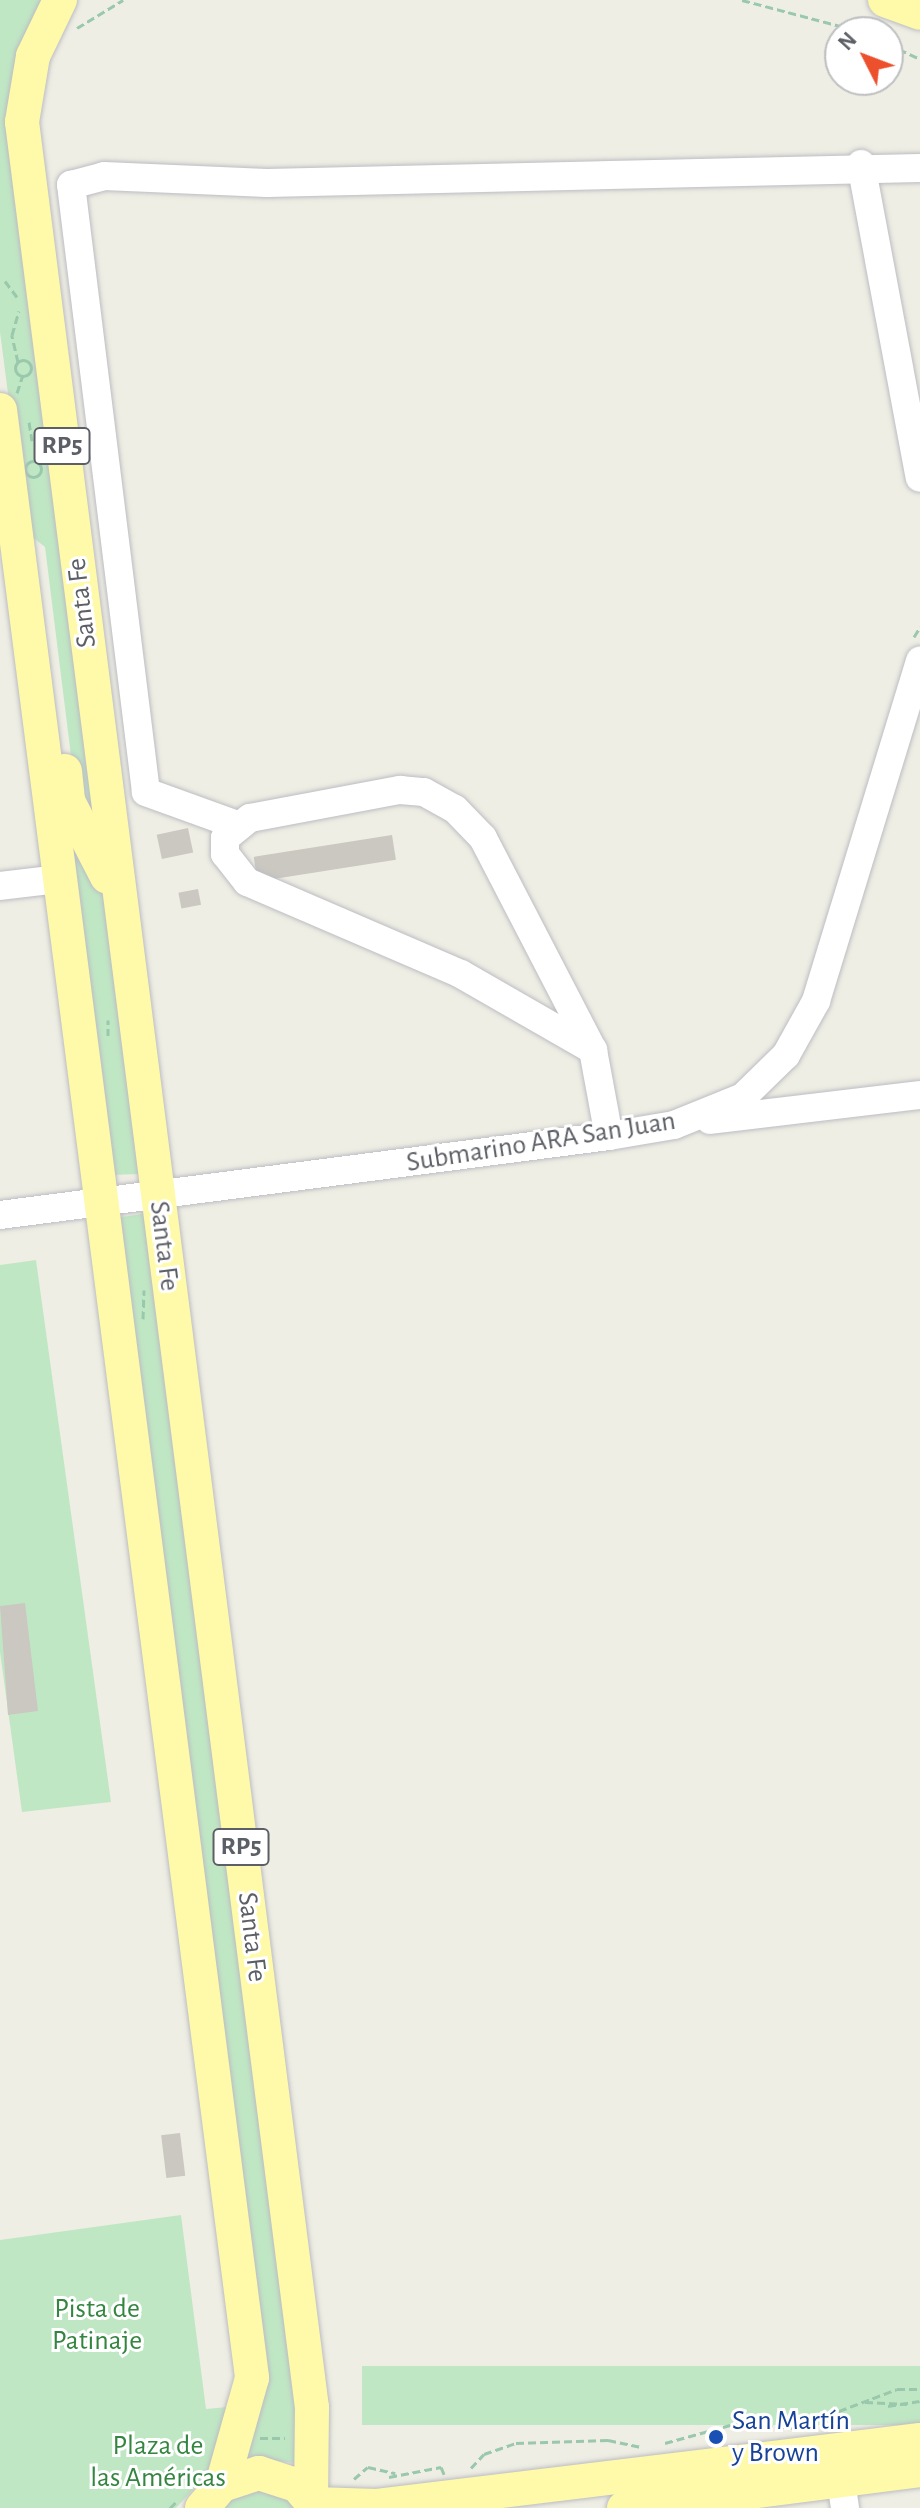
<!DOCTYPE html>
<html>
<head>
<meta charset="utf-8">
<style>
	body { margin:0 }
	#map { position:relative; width:920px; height:2508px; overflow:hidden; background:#efeee4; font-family:"Alegreya Sans",sans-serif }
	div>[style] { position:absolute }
	.green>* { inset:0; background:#c0e7c4; transform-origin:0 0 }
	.building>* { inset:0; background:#cac8c1; transform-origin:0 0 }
	.path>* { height:3px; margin-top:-1.5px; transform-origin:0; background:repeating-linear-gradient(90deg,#99c8ac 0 8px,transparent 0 12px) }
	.path>.ring { margin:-1.5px; padding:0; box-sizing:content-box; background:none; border:3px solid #99c8ac; border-radius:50% }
	.roads { filter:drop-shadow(0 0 2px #bcbdc3) drop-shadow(0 0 2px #bcbdc3) }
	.minor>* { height:28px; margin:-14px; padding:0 14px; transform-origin:14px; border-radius:14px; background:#fff }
	.major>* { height:34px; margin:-17px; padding:0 17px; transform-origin:17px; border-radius:17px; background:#fffaa9 }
	.dots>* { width:22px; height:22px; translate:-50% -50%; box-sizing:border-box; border:4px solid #fff; border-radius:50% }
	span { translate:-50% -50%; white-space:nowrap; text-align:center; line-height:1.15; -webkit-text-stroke:6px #fff; paint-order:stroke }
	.shield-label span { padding:2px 6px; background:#fff; border:2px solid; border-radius:6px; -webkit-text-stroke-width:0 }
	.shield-label { font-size:26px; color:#5c5f65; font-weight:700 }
	.street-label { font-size:28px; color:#5c5f65 }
	.park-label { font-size:28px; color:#338540 }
	.transit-label { font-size:28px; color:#164399 }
	.left { translate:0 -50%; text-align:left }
	.north { position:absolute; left:824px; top:16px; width:80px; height:80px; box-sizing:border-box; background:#fff; border:2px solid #bebfc1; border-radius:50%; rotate:312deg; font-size:22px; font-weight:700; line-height:32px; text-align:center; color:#5c5f65 }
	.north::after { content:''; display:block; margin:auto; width:28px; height:36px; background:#ec502d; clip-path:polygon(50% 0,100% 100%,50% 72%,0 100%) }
</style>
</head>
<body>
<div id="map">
	<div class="green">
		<div style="clip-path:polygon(0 0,45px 0,27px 38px,100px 849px,77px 804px,45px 547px,26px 532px,0 332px)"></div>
		<div style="clip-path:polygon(65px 827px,106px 894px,140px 1174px,109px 1175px)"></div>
		<div style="clip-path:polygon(148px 1213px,295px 2368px,296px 2463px,244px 2457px,115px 1218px)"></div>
		<div style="clip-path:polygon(36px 1260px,111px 1802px,22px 1812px,0 1652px,0 1265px)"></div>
		<div style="clip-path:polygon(181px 2215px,206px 2409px,238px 2406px,211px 2470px,176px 2508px,0 2508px,0 2240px)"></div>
		<div style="left:920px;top:2366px;width:59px;height:558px;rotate:90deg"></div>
		<div style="clip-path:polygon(263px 2485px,301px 2508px,215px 2508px,218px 2503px)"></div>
	</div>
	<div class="building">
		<div style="left:188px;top:828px;width:25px;height:32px;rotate:78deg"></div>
		<div style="left:392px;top:835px;width:25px;height:140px;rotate:81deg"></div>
		<div style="left:198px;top:889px;width:16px;height:20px;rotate:79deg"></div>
		<div style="clip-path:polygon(25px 1603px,38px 1711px,8px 1715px,0 1606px)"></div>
		<div style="left:180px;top:2133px;width:43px;height:19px;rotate:83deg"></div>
	</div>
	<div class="path">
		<div style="left:742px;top:0;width:125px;rotate:14.8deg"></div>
		<div style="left:77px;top:28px;width:54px;rotate:-31.3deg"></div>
		<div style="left:888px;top:44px;width:35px;rotate:25deg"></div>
		<div style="left:5px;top:281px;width:20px;rotate:53deg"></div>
		<div class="ring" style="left:15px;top:360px;width:13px;height:13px"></div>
		<div style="left:18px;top:362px;width:28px;rotate:-103deg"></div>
		<div style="left:12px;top:335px;width:25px;rotate:-74deg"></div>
		<div style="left:17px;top:393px;width:19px;rotate:-72deg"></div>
		<div style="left:29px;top:422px;width:19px;rotate:81deg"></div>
		<div class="ring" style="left:25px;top:461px;width:13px;height:13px"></div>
		<div style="left:914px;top:637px;width:12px;rotate:-59deg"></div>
		<div style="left:108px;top:1036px;width:16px;rotate:-90deg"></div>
		<div style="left:143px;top:1319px;width:29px;rotate:-88deg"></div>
		<div style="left:865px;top:2402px;width:42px;rotate:2.7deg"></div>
		<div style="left:888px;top:2406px;width:32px;rotate:-9deg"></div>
		<div style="left:260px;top:2438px;width:25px"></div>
		<div style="left:665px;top:2443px;width:79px;rotate:-15.4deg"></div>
		<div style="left:741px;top:2422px;width:53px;rotate:6.5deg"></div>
		<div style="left:794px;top:2428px;width:110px;rotate:-20.7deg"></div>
		<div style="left:897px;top:2389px;width:23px"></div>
		<div style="left:471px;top:2468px;width:19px;rotate:-47deg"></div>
		<div style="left:484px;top:2454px;width:34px;rotate:-19deg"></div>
		<div style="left:516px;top:2443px;width:92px;rotate:-1.9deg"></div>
		<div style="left:608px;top:2440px;width:35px;rotate:12deg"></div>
		<div style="left:389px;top:2477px;width:53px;rotate:-10.9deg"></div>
		<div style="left:441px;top:2467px;width:8px;rotate:67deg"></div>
		<div style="left:354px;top:2479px;width:18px;rotate:-41deg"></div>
		<div style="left:368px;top:2467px;width:28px;rotate:13deg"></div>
		<div style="left:170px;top:2508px;width:10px;rotate:-45deg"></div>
	</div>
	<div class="roads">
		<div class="minor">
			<div style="left:861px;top:164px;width:319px;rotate:79.4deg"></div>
			<div style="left:237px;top:825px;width:97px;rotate:-160.1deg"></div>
			<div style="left:146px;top:792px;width:612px;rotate:-97.04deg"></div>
			<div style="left:71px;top:185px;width:34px;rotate:-15deg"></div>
			<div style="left:104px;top:176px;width:163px;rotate:2.5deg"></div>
			<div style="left:267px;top:183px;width:653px;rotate:-1.32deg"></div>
			<div style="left:0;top:886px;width:59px;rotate:-6.8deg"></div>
			<div style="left:593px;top:1050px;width:152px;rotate:-150.1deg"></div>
			<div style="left:461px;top:974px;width:233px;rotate:-156.7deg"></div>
			<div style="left:247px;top:882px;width:36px;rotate:-128deg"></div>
			<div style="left:225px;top:854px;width:16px;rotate:-90deg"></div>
			<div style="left:225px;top:838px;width:32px;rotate:-39deg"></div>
			<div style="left:250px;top:818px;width:153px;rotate:-10.6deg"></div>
			<div style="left:400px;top:790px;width:24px;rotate:5deg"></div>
			<div style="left:424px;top:792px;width:35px;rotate:29deg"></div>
			<div style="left:455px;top:809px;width:40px;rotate:46deg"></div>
			<div style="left:483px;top:838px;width:239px;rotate:62.6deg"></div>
			<div style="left:593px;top:1050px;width:87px;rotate:79.5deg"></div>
			<div style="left:710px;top:1120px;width:211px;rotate:-6.8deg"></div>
			<div style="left:0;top:1215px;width:614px;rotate:-7.39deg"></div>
			<div style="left:609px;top:1136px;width:66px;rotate:-9.6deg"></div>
			<div style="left:674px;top:1125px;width:74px;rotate:-22.1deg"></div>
			<div style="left:743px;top:1097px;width:60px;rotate:-44.3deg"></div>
			<div style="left:786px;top:1055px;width:62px;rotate:-60.9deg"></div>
			<div style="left:816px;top:1001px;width:356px;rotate:-73deg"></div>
			<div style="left:838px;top:2460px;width:49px;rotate:81.7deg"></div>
		</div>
		<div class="major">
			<div style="left:60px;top:0;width:62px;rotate:115.7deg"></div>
			<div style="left:33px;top:56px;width:67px;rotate:99.5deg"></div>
			<div style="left:22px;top:122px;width:2303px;rotate:82.77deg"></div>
			<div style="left:312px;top:2407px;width:92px;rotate:90.6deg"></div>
			<div style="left:885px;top:0;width:37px;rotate:20deg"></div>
			<div style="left:0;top:410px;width:1984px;rotate:82.7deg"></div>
			<div style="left:252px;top:2378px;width:111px;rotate:105.7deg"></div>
			<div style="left:65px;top:771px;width:30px;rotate:84deg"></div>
			<div style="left:68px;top:801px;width:85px;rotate:62.8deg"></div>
			<div style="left:314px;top:2504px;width:63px;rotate:1.8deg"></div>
			<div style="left:377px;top:2506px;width:547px;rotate:-6.93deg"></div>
			<div style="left:202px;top:2508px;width:30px;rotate:-49deg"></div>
			<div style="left:222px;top:2485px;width:39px;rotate:-18deg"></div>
			<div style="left:259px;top:2473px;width:40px;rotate:18deg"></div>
			<div style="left:297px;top:2485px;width:30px;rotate:50deg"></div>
			<div style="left:624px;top:2508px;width:298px;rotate:-7.3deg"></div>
		</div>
	</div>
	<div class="dots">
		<div style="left:716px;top:2437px;background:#1a4fb4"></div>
	</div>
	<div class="shield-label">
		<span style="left:62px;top:446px">RP5</span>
		<span style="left:241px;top:1847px">RP5</span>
	</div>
	<div class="street-label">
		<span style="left:82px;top:603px;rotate:-97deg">Santa Fe</span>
		<span style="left:541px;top:1142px;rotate:-9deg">Submarino ARA San Juan</span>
		<span style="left:164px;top:1246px;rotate:83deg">Santa Fe</span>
		<span style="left:252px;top:1937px;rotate:83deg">Santa Fe</span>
	</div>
	<div class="park-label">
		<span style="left:97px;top:2325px">Pista de<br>Patinaje</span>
		<span style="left:158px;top:2462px">Plaza de<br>las Américas</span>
	</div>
	<div class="transit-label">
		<span class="left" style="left:732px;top:2437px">San Martín<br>y Brown</span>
	</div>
	<div class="north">N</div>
</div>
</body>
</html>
